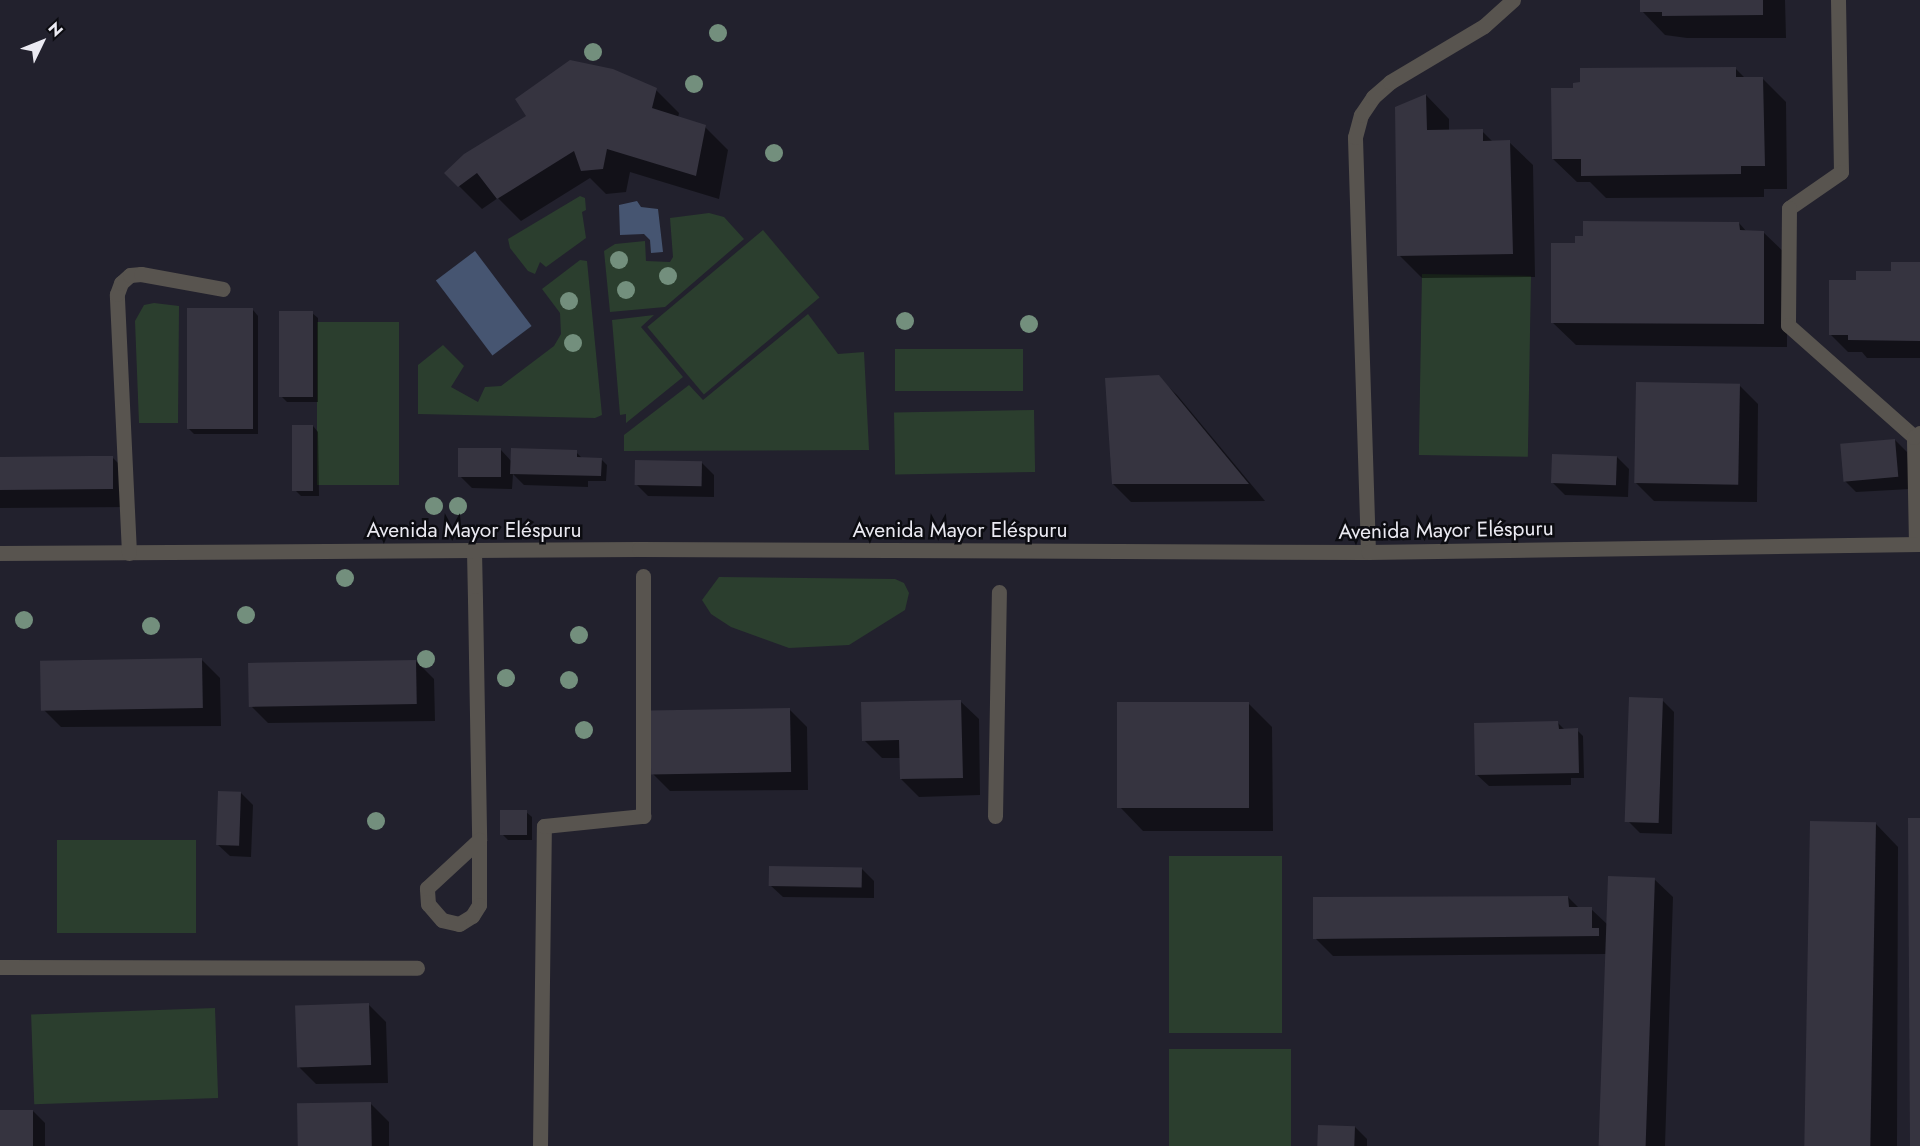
<!DOCTYPE html>
<html>
<head>
<meta charset="utf-8">
<style>
	body { margin:0 }
	#map { position:relative; width:1920px; height:1146px; overflow:hidden; background:#22212d; font-family:Jost,sans-serif }
	div>[style] { position:absolute }
	.green>* { inset:0; background:#2b3e2e; transform-origin:0 0 }
	.water>* { inset:0; background:#465571; transform-origin:0 0 }
	.shadow>* { inset:0; background:#0007 }
	.building>* { inset:0; background:#363440; transform-origin:0 0 }
	.service>* { height:15px; margin:-7.5px; padding:0 7.5px; transform-origin:7.5px; border-radius:7.5px; background:#58544f }
	.trees>* { width:18px; height:18px; margin:-9px; border-radius:50%; background:#738f7d }
	span { translate:-50% -50%; white-space:nowrap; text-align:center; line-height:1.15; -webkit-text-stroke:5px #0c0c11; paint-order:stroke }
	.street-label { font-size:21px; color:#ebeaf2 }
	.north { position:absolute; left:12px; top:12px; width:60px; height:60px; -webkit-text-stroke:4px #0c0c11; paint-order:stroke; rotate:47deg; font-size:16px; font-weight:700; line-height:24px; text-align:center; color:#ebeaf2 }
	.north::after { content:''; display:block; margin:auto; width:21px; height:27px; background:#ebeaf2; clip-path:polygon(50% 0,100% 100%,50% 72%,0 100%) }
</style>
</head>
<body>
<div id="map">
	<div class="green">
		<div style="clip-path:polygon(580px 196px,585px 198px,586px 210px,582px 212px,586px 238px,546px 267px,540px 262px,535px 274px,528px 271px,510px 248px,508px 239px)"></div>
		<div style="clip-path:polygon(709px 213px,724px 217px,744px 239px,665px 307px,610px 312px,604px 251px,615px 244px,645px 241px,646px 261px,670px 262px,673px 257px,670px 218px)"></div>
		<div style="left:763px;top:230px;width:88px;height:151px;rotate:50deg"></div>
		<div style="clip-path:polygon(580px 260px,587px 261px,602px 415px,595px 418px,418px 414px,418px 365px,443px 345px,464px 366px,451px 387px,478px 402px,485px 387px,501px 386px,554px 346px,561px 334px,560px 313px,542px 289px)"></div>
		<div style="left:1422px;top:274px;width:109px;height:181px;rotate:1deg"></div>
		<div style="clip-path:polygon(154px 303px,179px 306px,178px 423px,139px 423px,135px 321px,144px 305px)"></div>
		<div style="clip-path:polygon(808px 314px,838px 354px,864px 352px,869px 450px,624px 451px,624px 435px,689px 385px,703px 400px)"></div>
		<div style="clip-path:polygon(654px 315px,641px 327px,683px 377px,626px 423px,626px 414px,620px 415px,612px 320px)"></div>
		<div style="left:317px;top:322px;width:82px;height:163px"></div>
		<div style="left:1023px;top:349px;width:42px;height:128px;rotate:90deg"></div>
		<div style="left:1034px;top:410px;width:62px;height:140px;rotate:89deg"></div>
		<div style="clip-path:polygon(719px 577px,895px 579px,904px 583px,909px 593px,905px 610px,849px 645px,789px 648px,731px 627px,711px 614px,702px 600px)"></div>
		<div style="left:57px;top:840px;width:139px;height:93px"></div>
		<div style="left:1169px;top:856px;width:113px;height:177px"></div>
		<div style="left:215px;top:1008px;width:90px;height:184px;rotate:88deg"></div>
		<div style="left:1169px;top:1049px;width:122px;height:97px"></div>
	</div>
	<div class="water">
		<div style="clip-path:polygon(637px 201px,641px 207px,658px 209px,663px 252px,651px 253px,650px 240px,644px 234px,620px 235px,619px 205px)"></div>
		<div style="left:475px;top:251px;width:94px;height:49px;rotate:53deg"></div>
	</div>
	<div class="shadow">
		<div style="clip-path:polygon(1642px 0,1785px 0,1786px 38px,1687px 38px,1665px 35px,1642px 11px)"></div>
		<div style="clip-path:polygon(1735px 68px,1746px 79px,1763px 79px,1786px 102px,1787px 189px,1764px 189px,1764px 197px,1606px 198px,1590px 182px,1577px 182px,1553px 159px,1575px 90px,1582px 84px)"></div>
		<div style="clip-path:polygon(656px 90px,679px 113px,678px 118px,705px 127px,728px 150px,719px 199px,630px 172px,626px 192px,606px 194px,590px 178px,521px 221px,498px 198px,482px 209px,446px 173px)"></div>
		<div style="clip-path:polygon(1426px 95px,1449px 119px,1449px 132px,1482px 131px,1493px 142px,1509px 142px,1533px 165px,1535px 277px,1422px 278px,1399px 255px)"></div>
		<div style="clip-path:polygon(1739px 223px,1747px 232px,1763px 232px,1787px 255px,1787px 347px,1576px 345px,1552px 322px,1577px 244px)"></div>
		<div style="clip-path:polygon(1920px 264px,1920px 358px,1867px 358px,1862px 352px,1848px 352px,1830px 334px,1857px 282px)"></div>
		<div style="clip-path:polygon(253px 310px,258px 316px,258px 434px,194px 434px,188px 428px)"></div>
		<div style="clip-path:polygon(312px 313px,318px 318px,318px 402px,287px 402px,281px 396px)"></div>
		<div style="clip-path:polygon(1158px 377px,1177px 395px,1265px 501px,1131px 502px,1113px 484px)"></div>
		<div style="clip-path:polygon(1740px 386px,1758px 404px,1757px 502px,1654px 501px,1636px 483px)"></div>
		<div style="clip-path:polygon(313px 426px,318px 432px,319px 496px,301px 496px,295px 490px)"></div>
		<div style="clip-path:polygon(1895px 440px,1907px 452px,1910px 489px,1856px 492px,1844px 480px)"></div>
		<div style="clip-path:polygon(501px 450px,512px 462px,576px 452px,583px 459px,601px 459px,607px 465px,606px 481px,588px 481px,588px 487px,524px 485px,513px 474px,512px 489px,472px 488px,460px 476px)"></div>
		<div style="clip-path:polygon(112px 457px,130px 475px,131px 507px,0 508px,0 458px)"></div>
		<div style="clip-path:polygon(1617px 457px,1629px 469px,1628px 497px,1565px 495px,1553px 483px)"></div>
		<div style="clip-path:polygon(702px 463px,714px 475px,714px 497px,648px 496px,636px 484px)"></div>
		<div style="clip-path:polygon(202px 660px,220px 678px,221px 726px,61px 727px,43px 709px)"></div>
		<div style="clip-path:polygon(416px 661px,434px 679px,435px 721px,268px 723px,250px 705px)"></div>
		<div style="clip-path:polygon(1662px 700px,1674px 712px,1672px 834px,1640px 833px,1628px 821px)"></div>
		<div style="clip-path:polygon(960px 701px,979px 719px,980px 795px,919px 797px,901px 779px,901px 758px,882px 758px,864px 740px)"></div>
		<div style="clip-path:polygon(1249px 704px,1272px 727px,1273px 831px,1143px 831px,1120px 807px)"></div>
		<div style="clip-path:polygon(789px 709px,807px 727px,808px 790px,670px 791px,652px 773px)"></div>
		<div style="clip-path:polygon(1558px 723px,1565px 730px,1577px 730px,1583px 736px,1584px 778px,1571px 778px,1571px 785px,1489px 786px,1476px 774px)"></div>
		<div style="clip-path:polygon(241px 793px,253px 805px,251px 857px,230px 856px,217px 844px)"></div>
		<div style="clip-path:polygon(526px 812px,532px 817px,532px 840px,508px 840px,502px 834px)"></div>
		<div style="clip-path:polygon(1875px 823px,1898px 847px,1897px 1146px,1810px 1146px)"></div>
		<div style="clip-path:polygon(862px 869px,874px 881px,874px 898px,783px 897px,770px 885px)"></div>
		<div style="clip-path:polygon(1654px 879px,1673px 897px,1665px 1146px,1602px 1146px,1607px 954px,1333px 956px,1315px 938px,1568px 897px,1580px 909px,1591px 909px,1608px 925px)"></div>
		<div style="clip-path:polygon(368px 1004px,386px 1022px,388px 1083px,316px 1084px,298px 1066px)"></div>
		<div style="clip-path:polygon(371px 1104px,389px 1122px,389px 1146px,299px 1146px)"></div>
		<div style="clip-path:polygon(33px 1111px,45px 1123px,45px 1146px,0 1146px,0 1112px)"></div>
		<div style="clip-path:polygon(1355px 1127px,1367px 1139px,1367px 1146px,1319px 1146px)"></div>
	</div>
	<div class="building">
		<div style="clip-path:polygon(1640px 0,1763px 0,1763px 15px,1662px 16px,1662px 12px,1640px 12px)"></div>
		<div style="clip-path:polygon(570px 60px,613px 69px,657px 88px,652px 108px,706px 125px,696px 176px,607px 149px,603px 169px,581px 171px,574px 151px,497px 199px,477px 173px,458px 187px,444px 173px,464px 154px,526px 116px,515px 99px)"></div>
		<div style="clip-path:polygon(1736px 67px,1736px 77px,1763px 77px,1765px 166px,1741px 166px,1741px 174px,1581px 176px,1581px 159px,1552px 159px,1551px 88px,1573px 88px,1573px 83px,1580px 82px,1580px 68px)"></div>
		<div style="clip-path:polygon(1426px 94px,1427px 130px,1483px 129px,1483px 141px,1510px 140px,1513px 254px,1397px 256px,1395px 107px)"></div>
		<div style="clip-path:polygon(1583px 221px,1739px 222px,1740px 230px,1764px 231px,1764px 324px,1551px 323px,1551px 243px,1575px 243px,1575px 236px,1583px 236px)"></div>
		<div style="clip-path:polygon(1891px 262px,1920px 262px,1920px 341px,1848px 340px,1848px 335px,1829px 335px,1829px 280px,1856px 280px,1856px 271px,1891px 271px)"></div>
		<div style="left:187px;top:308px;width:66px;height:121px"></div>
		<div style="left:279px;top:311px;width:34px;height:86px"></div>
		<div style="clip-path:polygon(1159px 375px,1249px 484px,1112px 484px,1105px 378px)"></div>
		<div style="left:1636px;top:382px;width:104px;height:101px;rotate:1deg"></div>
		<div style="left:292px;top:425px;width:21px;height:66px"></div>
		<div style="left:1895px;top:439px;width:38px;height:55px;rotate:85deg"></div>
		<div style="left:458px;top:448px;width:43px;height:29px"></div>
		<div style="clip-path:polygon(511px 448px,577px 450px,577px 457px,602px 458px,601px 476px,510px 474px)"></div>
		<div style="left:1552px;top:454px;width:65px;height:29px;rotate:2deg"></div>
		<div style="clip-path:polygon(88px 456px,113px 456px,113px 489px,0 490px,0 457px)"></div>
		<div style="left:635px;top:460px;width:67px;height:25px;rotate:1deg"></div>
		<div style="left:202px;top:658px;width:50px;height:162px;rotate:89deg"></div>
		<div style="left:416px;top:660px;width:44px;height:168px;rotate:89deg"></div>
		<div style="left:1629px;top:697px;width:34px;height:125px;rotate:2deg"></div>
		<div style="clip-path:polygon(961px 700px,963px 778px,900px 779px,899px 740px,862px 741px,861px 702px)"></div>
		<div style="left:1117px;top:702px;width:132px;height:106px"></div>
		<div style="left:790px;top:708px;width:64px;height:140px;rotate:89deg"></div>
		<div style="clip-path:polygon(1558px 721px,1559px 729px,1578px 728px,1579px 773px,1475px 775px,1474px 723px)"></div>
		<div style="left:218px;top:791px;width:23px;height:54px;rotate:2deg"></div>
		<div style="left:500px;top:810px;width:27px;height:25px"></div>
		<div style="clip-path:polygon(1908px 818px,1920px 818px,1920px 1146px,1910px 1146px)"></div>
		<div style="left:1810px;top:821px;width:66px;height:325px;rotate:1deg"></div>
		<div style="left:769px;top:866px;width:93px;height:20px;rotate:1deg"></div>
		<div style="left:1608px;top:876px;width:47px;height:270px;rotate:2deg"></div>
		<div style="clip-path:polygon(1568px 896px,1569px 907px,1592px 907px,1592px 928px,1599px 928px,1599px 936px,1313px 939px,1313px 897px)"></div>
		<div style="left:369px;top:1003px;width:62px;height:74px;rotate:88deg"></div>
		<div style="left:371px;top:1102px;width:44px;height:74px;rotate:89deg"></div>
		<div style="left:0;top:1110px;width:33px;height:36px"></div>
		<div style="left:1318px;top:1125px;width:37px;height:21px;rotate:2deg"></div>
	</div>
	<div class="service">
		<div style="left:1838px;top:0;width:172px;rotate:89deg"></div>
		<div style="left:1841px;top:172px;width:63px;rotate:145.3deg"></div>
		<div style="left:1789px;top:208px;width:117px;rotate:90.5deg"></div>
		<div style="left:1788px;top:325px;width:169px;rotate:41.6deg"></div>
		<div style="left:1916px;top:544px;width:107px;rotate:-91.1deg"></div>
		<div style="left:1914px;top:437px;width:7px;rotate:-34deg"></div>
		<div style="left:474px;top:551px;width:49px;rotate:88.8deg"></div>
		<div style="left:475px;top:600px;width:240px;rotate:89deg"></div>
		<div style="left:479px;top:840px;width:65px;rotate:90deg"></div>
		<div style="left:479px;top:905px;width:13px;rotate:122deg"></div>
		<div style="left:472px;top:916px;width:15px;rotate:148deg"></div>
		<div style="left:459px;top:924px;width:17px;rotate:-167deg"></div>
		<div style="left:442px;top:920px;width:21px;rotate:-131deg"></div>
		<div style="left:428px;top:904px;width:16px;rotate:-94deg"></div>
		<div style="left:427px;top:888px;width:71px;rotate:-42.7deg"></div>
		<div style="left:1368px;top:552px;width:415px;rotate:-91.8deg"></div>
		<div style="left:1355px;top:137px;width:23px;rotate:-75deg"></div>
		<div style="left:1361px;top:115px;width:22px;rotate:-56deg"></div>
		<div style="left:1373px;top:97px;width:23px;rotate:-41deg"></div>
		<div style="left:1390px;top:82px;width:109px;rotate:-30.8deg"></div>
		<div style="left:1484px;top:26px;width:39px;rotate:-42deg"></div>
		<div style="left:0;top:553px;width:639px;rotate:-0.36deg"></div>
		<div style="left:639px;top:549px;width:729px;rotate:0.24deg"></div>
		<div style="left:1368px;top:552px;width:552px;rotate:-0.83deg"></div>
		<div style="left:129px;top:553px;width:259px;rotate:-92.7deg"></div>
		<div style="left:117px;top:294px;width:12px;rotate:-70deg"></div>
		<div style="left:121px;top:283px;width:12px;rotate:-42deg"></div>
		<div style="left:130px;top:275px;width:11px;rotate:-5deg"></div>
		<div style="left:141px;top:274px;width:83px;rotate:10.4deg"></div>
		<div style="left:995px;top:816px;width:224px;rotate:-89deg"></div>
		<div style="left:0;top:967px;width:417px;rotate:0.1deg"></div>
		<div style="left:540px;top:1146px;width:320px;rotate:-89.3deg"></div>
		<div style="left:544px;top:826px;width:100px;rotate:-5.8deg"></div>
		<div style="left:643px;top:816px;width:240px;rotate:-90deg"></div>
	</div>
	<div class="trees">
		<div style="left:718px;top:33px"></div>
		<div style="left:593px;top:52px"></div>
		<div style="left:694px;top:84px"></div>
		<div style="left:774px;top:153px"></div>
		<div style="left:619px;top:260px"></div>
		<div style="left:668px;top:276px"></div>
		<div style="left:626px;top:290px"></div>
		<div style="left:569px;top:301px"></div>
		<div style="left:905px;top:321px"></div>
		<div style="left:1029px;top:324px"></div>
		<div style="left:573px;top:343px"></div>
		<div style="left:434px;top:506px"></div>
		<div style="left:458px;top:506px"></div>
		<div style="left:345px;top:578px"></div>
		<div style="left:246px;top:615px"></div>
		<div style="left:24px;top:620px"></div>
		<div style="left:151px;top:626px"></div>
		<div style="left:579px;top:635px"></div>
		<div style="left:426px;top:659px"></div>
		<div style="left:506px;top:678px"></div>
		<div style="left:569px;top:680px"></div>
		<div style="left:584px;top:730px"></div>
		<div style="left:376px;top:821px"></div>
	</div>
	<div class="street-label">
		<span style="left:474px;top:530px">Avenida Mayor Eléspuru</span>
		<span style="left:960px;top:530px">Avenida Mayor Eléspuru</span>
		<span style="left:1446px;top:530px;rotate:-1deg">Avenida Mayor Eléspuru</span>
	</div>
	<div class="north">N</div>
</div>
</body>
</html>
